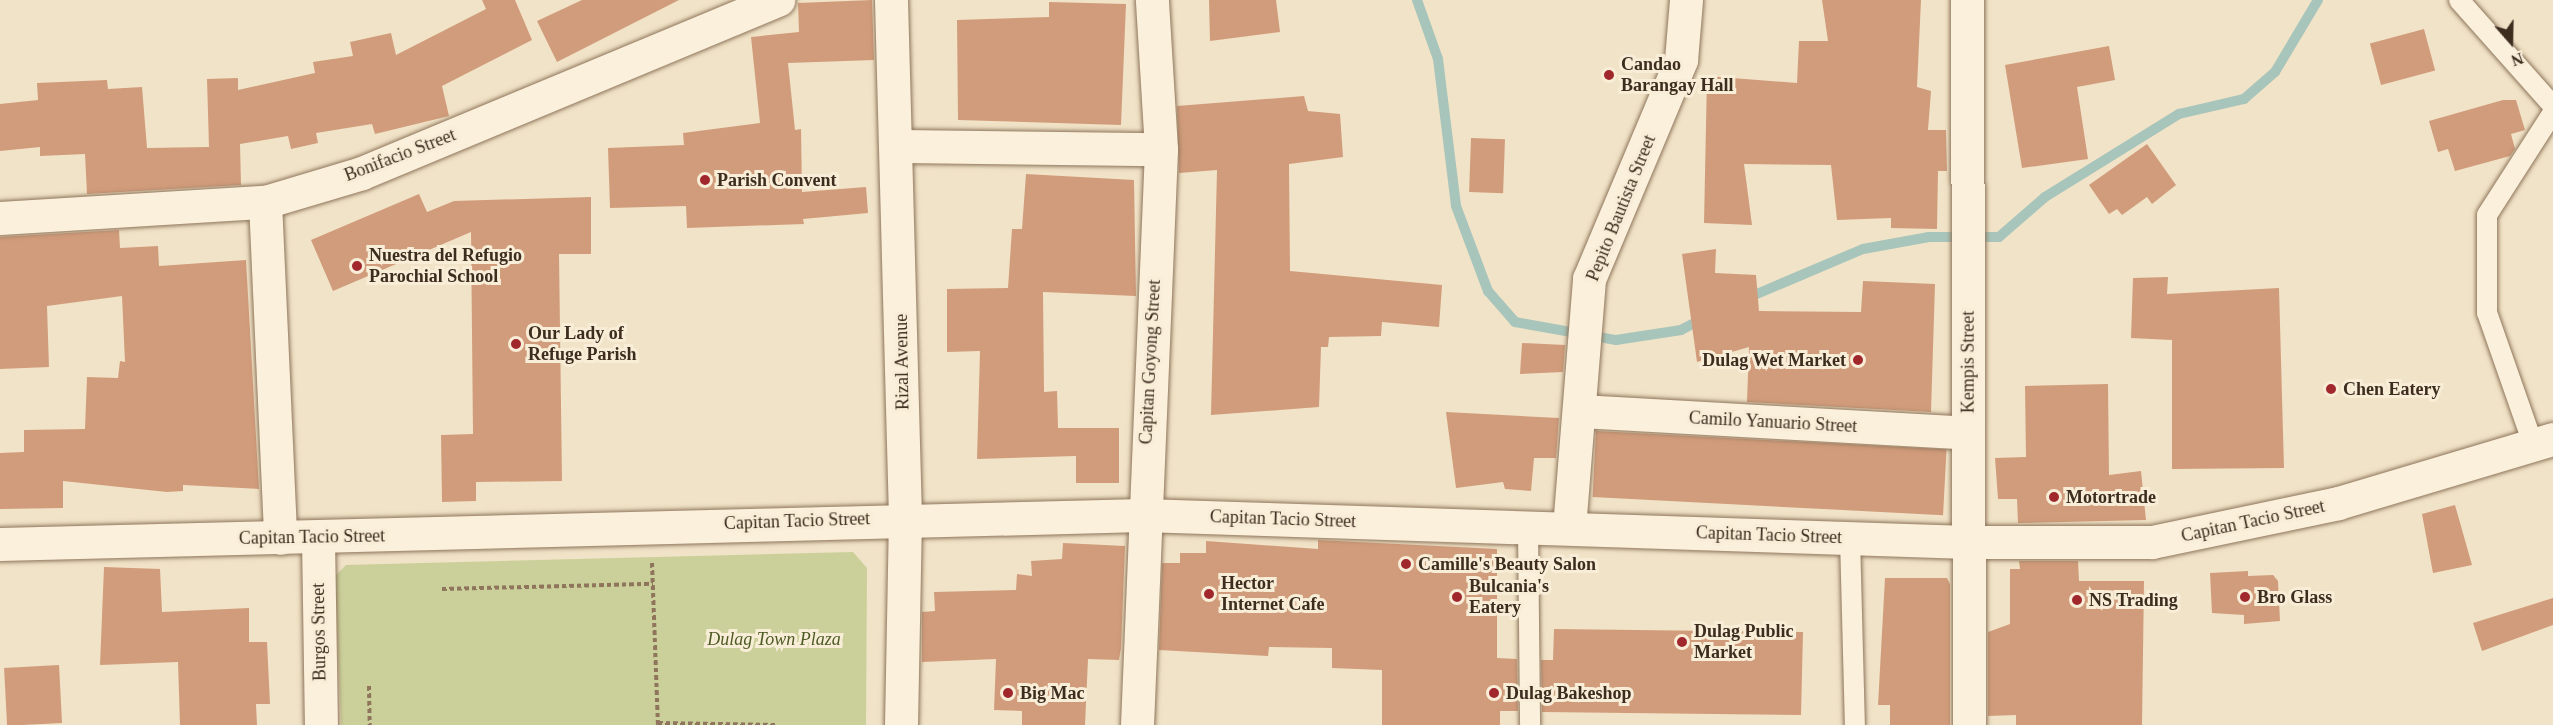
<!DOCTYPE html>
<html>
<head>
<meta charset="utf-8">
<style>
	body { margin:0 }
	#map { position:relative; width:2553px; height:725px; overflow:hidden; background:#f1e3c7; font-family:Georgia,serif }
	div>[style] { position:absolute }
	.green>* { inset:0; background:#cbd09a }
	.stream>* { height:10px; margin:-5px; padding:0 5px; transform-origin:5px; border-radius:5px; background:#a8c5bb }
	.building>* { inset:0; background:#d19c7b; transform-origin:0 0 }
	.path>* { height:4px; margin-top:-2px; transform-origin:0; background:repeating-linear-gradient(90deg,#8e755b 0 4.5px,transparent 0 7.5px) }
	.roads { filter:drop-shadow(0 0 2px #8e755b) drop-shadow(0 0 2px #8e755b) }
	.lane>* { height:20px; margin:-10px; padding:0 10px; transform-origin:10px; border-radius:10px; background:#fbf0db }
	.street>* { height:33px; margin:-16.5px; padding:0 16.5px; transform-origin:16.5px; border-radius:16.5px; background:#fbf0db }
	.secondary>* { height:33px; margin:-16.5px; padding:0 16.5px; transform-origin:16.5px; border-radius:16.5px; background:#fbf0db }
	.dots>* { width:16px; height:16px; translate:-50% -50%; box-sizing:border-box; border:3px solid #f8edd7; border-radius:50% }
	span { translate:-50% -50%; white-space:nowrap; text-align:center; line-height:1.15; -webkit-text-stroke:6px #f8edd7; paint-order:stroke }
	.poi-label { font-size:18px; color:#3d2d1f; font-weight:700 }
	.left { translate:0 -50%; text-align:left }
	.right { translate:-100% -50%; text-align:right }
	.street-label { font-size:18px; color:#3d2d1f }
	.park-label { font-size:18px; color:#4f5b25; font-style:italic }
	.north { position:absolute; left:2481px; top:12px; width:60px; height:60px; -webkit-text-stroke:4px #f8edd7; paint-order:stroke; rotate:160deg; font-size:16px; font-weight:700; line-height:24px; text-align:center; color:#3d2d1f }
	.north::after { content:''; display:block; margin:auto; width:21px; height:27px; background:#3d2d1f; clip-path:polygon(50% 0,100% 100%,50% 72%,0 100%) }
</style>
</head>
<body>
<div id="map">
	<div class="green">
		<div style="clip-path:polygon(853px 552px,867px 568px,866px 725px,341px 725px,335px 576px,346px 565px)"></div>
	</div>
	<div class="stream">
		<div style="left:1417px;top:0;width:63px;rotate:70.4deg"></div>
		<div style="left:1438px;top:59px;width:148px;rotate:83deg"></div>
		<div style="left:1456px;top:206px;width:91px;rotate:69.4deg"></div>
		<div style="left:1488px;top:291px;width:41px;rotate:48.9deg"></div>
		<div style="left:1515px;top:322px;width:103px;rotate:10.1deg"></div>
		<div style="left:1616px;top:340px;width:66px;rotate:-8.7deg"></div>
		<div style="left:1681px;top:330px;width:26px;rotate:-28deg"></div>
		<div style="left:1745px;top:299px;width:128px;rotate:-23deg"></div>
		<div style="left:1863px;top:249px;width:67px;rotate:-10.3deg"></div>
		<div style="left:1929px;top:237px;width:70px"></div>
		<div style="left:1999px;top:237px;width:61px;rotate:-41deg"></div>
		<div style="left:2045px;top:197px;width:158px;rotate:-31.8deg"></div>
		<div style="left:2179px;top:114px;width:67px;rotate:-13deg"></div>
		<div style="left:2244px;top:99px;width:41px;rotate:-41.1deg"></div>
		<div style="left:2275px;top:72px;width:84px;rotate:-59.2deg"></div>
	</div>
	<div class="building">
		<div style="clip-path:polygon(482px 0,515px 0,532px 40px,442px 86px,449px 116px,375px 134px,372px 124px,316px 133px,318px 143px,291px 149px,288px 136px,240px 144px,241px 185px,87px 194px,85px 154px,40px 156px,40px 147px,0 151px,0 104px,38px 100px,37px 83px,107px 80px,108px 89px,142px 87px,147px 148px,209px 147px,207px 79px,238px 78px,238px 90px,315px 73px,313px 62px,353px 56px,350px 42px,391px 33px,396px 55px,486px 9px)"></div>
		<div style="clip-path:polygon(582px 0,679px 0,557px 62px,537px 21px)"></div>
		<div style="clip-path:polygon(872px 0,874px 60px,788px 63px,795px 130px,801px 129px,802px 192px,866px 187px,868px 213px,803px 219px,804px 224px,687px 228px,686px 206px,610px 208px,608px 148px,684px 145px,683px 133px,760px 123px,751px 37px,799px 32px,798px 3px)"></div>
		<div style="clip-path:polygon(1209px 0,1276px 0,1280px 32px,1210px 41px)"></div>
		<div style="clip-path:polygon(1822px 0,1921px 0,1917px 87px,1931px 91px,1928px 130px,1946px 130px,1947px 171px,1938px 171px,1937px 229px,1891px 228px,1891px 218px,1837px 220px,1831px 165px,1744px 164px,1752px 225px,1704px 223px,1707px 76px,1797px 83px,1799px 41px,1828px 41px)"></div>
		<div style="clip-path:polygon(1049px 2px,1126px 4px,1121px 125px,958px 120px,957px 20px,1049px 17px)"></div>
		<div style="left:2424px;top:29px;width:43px;height:56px;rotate:75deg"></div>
		<div style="clip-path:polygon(2109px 46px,2115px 80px,2077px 87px,2088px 159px,2022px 168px,2005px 65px)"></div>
		<div style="clip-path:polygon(1304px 96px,1308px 111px,1340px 114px,1343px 157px,1289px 164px,1290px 271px,1442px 285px,1439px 327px,1382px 322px,1381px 336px,1329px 337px,1328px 347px,1321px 347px,1319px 407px,1211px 415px,1217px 170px,1179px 173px,1177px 106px)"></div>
		<div style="clip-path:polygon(2503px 100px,2516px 100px,2525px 130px,2511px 134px,2515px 149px,2510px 156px,2455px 171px,2448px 149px,2438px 152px,2429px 121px)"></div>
		<div style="left:1471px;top:138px;width:34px;height:54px;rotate:2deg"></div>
		<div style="clip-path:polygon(2147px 144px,2176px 185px,2152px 204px,2147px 197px,2122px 215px,2117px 209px,2109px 214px,2089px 185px)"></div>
		<div style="clip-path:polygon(1026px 174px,1134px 180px,1136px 296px,1043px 292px,1044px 392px,1057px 391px,1058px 428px,1119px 428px,1119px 483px,1076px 483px,1076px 456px,977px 459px,980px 351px,947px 352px,947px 289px,1008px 288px,1012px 229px,1022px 229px)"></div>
		<div style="clip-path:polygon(419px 194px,427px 212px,454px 201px,591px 197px,591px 254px,559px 254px,562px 481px,476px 482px,476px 501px,442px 502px,441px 435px,473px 434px,471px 232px,333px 291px,311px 240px)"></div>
		<div style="clip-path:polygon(119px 230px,120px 248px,158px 246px,159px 266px,246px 260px,259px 489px,183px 485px,183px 491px,167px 492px,63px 481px,63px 508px,0 509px,0 453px,24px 452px,24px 430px,85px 429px,87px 377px,118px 378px,120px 361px,125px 362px,122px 296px,47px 306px,49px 367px,0 369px,0 237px)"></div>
		<div style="clip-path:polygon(1716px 249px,1715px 273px,1756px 275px,1759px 311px,1861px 312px,1863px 281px,1935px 284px,1931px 412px,1747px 402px,1749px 347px,1697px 362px,1682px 254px)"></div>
		<div style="clip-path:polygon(2168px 277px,2167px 294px,2279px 288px,2284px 468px,2172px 469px,2172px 340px,2131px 338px,2133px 278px)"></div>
		<div style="clip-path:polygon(1522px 343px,1565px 345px,1563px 372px,1520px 374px)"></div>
		<div style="clip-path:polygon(2108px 384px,2109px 475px,2141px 471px,2146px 520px,2018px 523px,2017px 499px,1998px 499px,1995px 458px,2026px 457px,2025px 386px)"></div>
		<div style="clip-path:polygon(1446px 412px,1559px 418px,1556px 458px,1534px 458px,1531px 491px,1505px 489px,1503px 482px,1456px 488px)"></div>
		<div style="left:1596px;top:431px;width:351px;height:66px;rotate:3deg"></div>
		<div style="clip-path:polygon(2455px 505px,2472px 565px,2433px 573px,2422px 514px)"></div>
		<div style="clip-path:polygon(1318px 540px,1497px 549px,1497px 658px,1517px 659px,1518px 711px,1500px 711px,1500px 725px,1382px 725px,1382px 670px,1332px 668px,1332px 648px,1269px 647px,1268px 656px,1159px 650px,1162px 563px,1180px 563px,1180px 553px,1206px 553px,1206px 541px,1318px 549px)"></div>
		<div style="clip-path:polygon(1063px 543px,1125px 546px,1121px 648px,1119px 660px,1088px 659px,1085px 725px,1022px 725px,1022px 711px,994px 710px,996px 659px,922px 662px,922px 612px,935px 611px,934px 592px,1016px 590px,1017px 574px,1032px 576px,1031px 561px,1062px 559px)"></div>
		<div style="clip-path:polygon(2019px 561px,2078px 561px,2079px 581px,2144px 581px,2142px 725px,2016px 725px,2016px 715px,1988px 716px,1988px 632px,2010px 624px,2010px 569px,2020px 569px)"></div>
		<div style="clip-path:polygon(104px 567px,160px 569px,162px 612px,249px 608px,249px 642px,267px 642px,270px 704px,256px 704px,257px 725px,180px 725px,178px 662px,100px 665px)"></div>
		<div style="clip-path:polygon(2248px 571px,2248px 576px,2273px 575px,2278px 581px,2280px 621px,2244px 624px,2244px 615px,2212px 613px,2210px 573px)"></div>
		<div style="clip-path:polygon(1885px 578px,1947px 578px,1950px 584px,1950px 725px,1890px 725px,1890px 705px,1878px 705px)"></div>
		<div style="clip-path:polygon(2553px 598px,2553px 625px,2482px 651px,2473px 623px)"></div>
		<div style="clip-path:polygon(1554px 629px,1803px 632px,1801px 715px,1542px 712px,1541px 660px,1553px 660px)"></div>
		<div style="left:59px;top:665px;width:58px;height:55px;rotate:87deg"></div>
	</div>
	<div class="path">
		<div style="left:652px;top:563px;width:162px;rotate:87.9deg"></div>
		<div style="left:442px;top:589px;width:211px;rotate:-1.4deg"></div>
		<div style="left:369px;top:686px;width:39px;rotate:89deg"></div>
		<div style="left:658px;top:723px;width:117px;rotate:1deg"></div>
	</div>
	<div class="roads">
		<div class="lane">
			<div style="left:2459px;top:0;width:142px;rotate:48.4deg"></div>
			<div style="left:2533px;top:444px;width:139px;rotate:-109.3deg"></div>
			<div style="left:2487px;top:313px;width:98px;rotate:-90deg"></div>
			<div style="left:2487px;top:215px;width:122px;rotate:-57.3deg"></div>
			<div style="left:1528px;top:527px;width:198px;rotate:89.4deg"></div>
			<div style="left:1850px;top:538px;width:187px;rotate:88.5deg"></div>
		</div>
		<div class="street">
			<div style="left:1967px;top:0;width:725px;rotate:89.84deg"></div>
			<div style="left:898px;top:146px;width:263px;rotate:0.7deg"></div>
			<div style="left:265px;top:202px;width:336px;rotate:87.4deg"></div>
			<div style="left:0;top:218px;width:265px;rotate:-3.5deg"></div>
			<div style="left:265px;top:202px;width:101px;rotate:-16.6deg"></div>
			<div style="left:362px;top:173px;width:451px;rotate:-22.6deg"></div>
			<div style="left:1579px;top:411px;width:389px;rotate:3.2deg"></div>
			<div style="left:1569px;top:528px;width:250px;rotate:-85.4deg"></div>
			<div style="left:1589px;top:279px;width:238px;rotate:-67.2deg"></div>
			<div style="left:1681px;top:60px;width:60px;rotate:-85.2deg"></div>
			<div style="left:318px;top:538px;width:187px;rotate:89.1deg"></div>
			<div style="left:0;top:544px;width:1143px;rotate:-1.45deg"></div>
			<div style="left:1143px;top:515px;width:825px;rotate:1.87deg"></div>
			<div style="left:1968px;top:542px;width:184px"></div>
			<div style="left:2152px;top:542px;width:190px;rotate:-11.8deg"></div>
			<div style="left:2338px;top:503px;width:224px;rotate:-16.6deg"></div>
			<div style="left:1137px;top:725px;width:576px;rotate:-87.61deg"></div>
			<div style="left:1161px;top:149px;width:149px;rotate:-93.5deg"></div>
		</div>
		<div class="secondary">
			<div style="left:891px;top:0;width:517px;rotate:88.45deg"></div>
			<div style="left:905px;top:517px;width:208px;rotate:91.1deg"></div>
		</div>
	</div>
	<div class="dots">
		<div style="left:1609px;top:75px;background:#a0272c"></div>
		<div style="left:705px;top:180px;background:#a0272c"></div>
		<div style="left:357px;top:266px;background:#a0272c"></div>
		<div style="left:516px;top:344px;background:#a0272c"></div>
		<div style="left:1858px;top:360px;background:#a0272c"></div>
		<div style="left:2331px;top:389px;background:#a0272c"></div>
		<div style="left:2054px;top:497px;background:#a0272c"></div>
		<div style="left:1406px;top:564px;background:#a0272c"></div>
		<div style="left:1209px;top:594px;background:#a0272c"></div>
		<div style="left:1457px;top:597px;background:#a0272c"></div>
		<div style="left:2245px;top:597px;background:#a0272c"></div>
		<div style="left:2077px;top:600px;background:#a0272c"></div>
		<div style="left:1682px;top:642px;background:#a0272c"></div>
		<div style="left:1008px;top:693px;background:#a0272c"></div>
		<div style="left:1494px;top:693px;background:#a0272c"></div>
	</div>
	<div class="poi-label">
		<span class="left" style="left:1621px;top:75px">Candao<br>Barangay Hall</span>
		<span class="left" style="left:717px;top:180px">Parish Convent</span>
		<span class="left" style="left:369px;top:266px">Nuestra del Refugio<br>Parochial School</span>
		<span class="left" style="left:528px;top:344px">Our Lady of<br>Refuge Parish</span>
		<span class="right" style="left:1846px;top:360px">Dulag Wet Market</span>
		<span class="left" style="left:2343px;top:389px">Chen Eatery</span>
		<span class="left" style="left:2066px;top:497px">Motortrade</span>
		<span class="left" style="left:1418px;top:564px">Camille's Beauty Salon</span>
		<span class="left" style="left:1221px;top:594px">Hector<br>Internet Cafe</span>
		<span class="left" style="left:1469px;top:597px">Bulcania's<br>Eatery</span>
		<span class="left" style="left:2257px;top:597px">Bro Glass</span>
		<span class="left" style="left:2089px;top:600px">NS Trading</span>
		<span class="left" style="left:1694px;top:642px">Dulag Public<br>Market</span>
		<span class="left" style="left:1020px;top:693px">Big Mac</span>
		<span class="left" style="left:1506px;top:693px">Dulag Bakeshop</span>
	</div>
	<div class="street-label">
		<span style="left:400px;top:155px;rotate:-21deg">Bonifacio Street</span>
		<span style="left:1621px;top:208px;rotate:-68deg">Pepito Bautista Street</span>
		<span style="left:902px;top:362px;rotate:-91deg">Rizal Avenue</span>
		<span style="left:1150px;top:362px;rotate:-87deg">Capitan Goyong Street</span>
		<span style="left:1968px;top:362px;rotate:-90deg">Kempis Street</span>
		<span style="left:1773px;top:422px;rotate:3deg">Camilo Yanuario Street</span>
		<span style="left:1283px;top:519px;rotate:2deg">Capitan Tacio Street</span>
		<span style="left:797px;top:521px;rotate:-2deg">Capitan Tacio Street</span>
		<span style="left:2253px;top:521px;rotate:-12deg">Capitan Tacio Street</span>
		<span style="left:1769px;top:535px;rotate:2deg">Capitan Tacio Street</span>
		<span style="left:312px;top:537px;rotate:-1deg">Capitan Tacio Street</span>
		<span style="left:319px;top:632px;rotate:-91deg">Burgos Street</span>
	</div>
	<div class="park-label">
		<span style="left:774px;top:639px">Dulag Town Plaza</span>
	</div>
	<div class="north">N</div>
</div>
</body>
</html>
